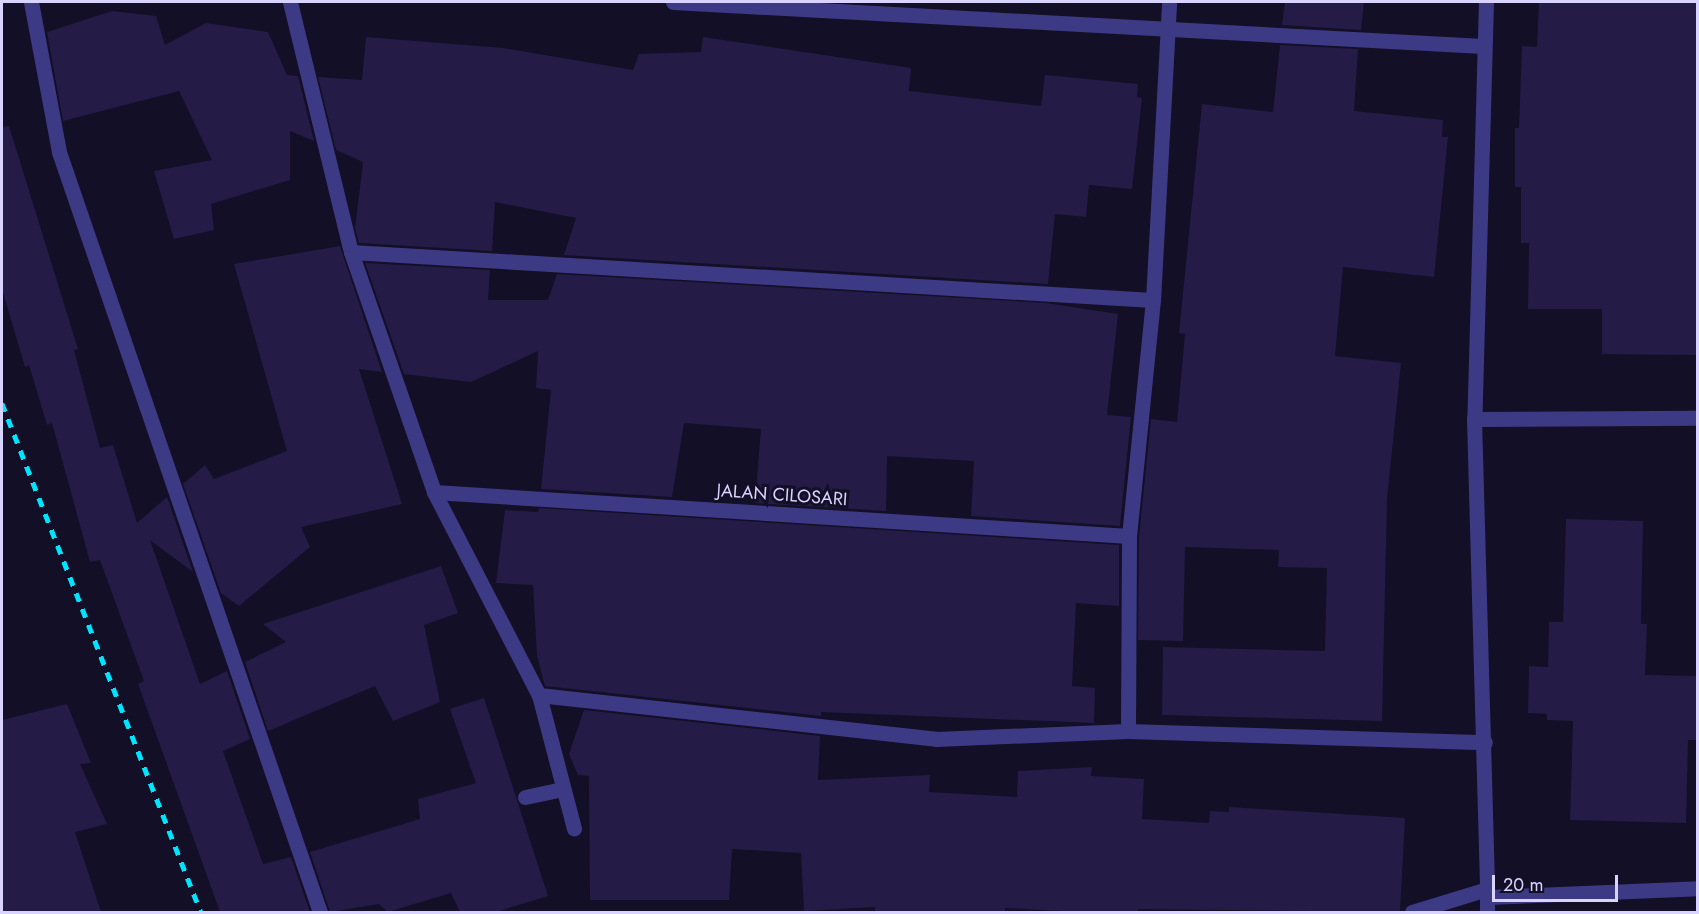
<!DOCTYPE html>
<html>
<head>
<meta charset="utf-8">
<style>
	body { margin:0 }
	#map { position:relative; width:1699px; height:914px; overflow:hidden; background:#130f26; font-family:Jost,sans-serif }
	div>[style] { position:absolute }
	.building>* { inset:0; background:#241b47 }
	.minor>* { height:15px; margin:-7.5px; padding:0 7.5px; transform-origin:7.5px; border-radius:7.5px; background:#3d3a85 }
	.rail>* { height:4.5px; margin-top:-2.25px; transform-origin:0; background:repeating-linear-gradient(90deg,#00e5ff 0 9px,transparent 0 17px) }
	span { translate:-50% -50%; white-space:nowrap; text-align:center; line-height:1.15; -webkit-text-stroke:6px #130f26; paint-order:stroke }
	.street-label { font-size:18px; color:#d9d4ff }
	.frame { position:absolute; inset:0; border:3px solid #d9d4ff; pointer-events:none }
	.scale { position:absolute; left:1492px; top:875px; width:126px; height:27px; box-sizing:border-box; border:3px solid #d9d4ff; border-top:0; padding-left:8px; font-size:18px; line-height:21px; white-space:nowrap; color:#d9d4ff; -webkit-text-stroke:4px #130f26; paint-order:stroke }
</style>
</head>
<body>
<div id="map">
	<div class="building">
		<div style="clip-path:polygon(1285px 2px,1364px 2px,1361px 30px,1282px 25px)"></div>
		<div style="clip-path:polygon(1539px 2px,1698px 2px,1698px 355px,1602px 354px,1602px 309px,1528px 309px,1529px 243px,1521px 243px,1521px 187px,1515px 187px,1515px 128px,1519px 128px,1522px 46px,1537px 47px)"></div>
		<div style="clip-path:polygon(112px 11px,156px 16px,165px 45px,206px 23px,268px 32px,287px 75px,298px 76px,314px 141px,290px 131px,290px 180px,211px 204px,214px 230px,174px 239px,154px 171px,212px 160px,179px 91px,63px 121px,47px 32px)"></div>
		<div style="clip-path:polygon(366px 37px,503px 48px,633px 70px,639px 54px,701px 52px,703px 37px,911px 68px,909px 91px,1041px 106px,1045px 75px,1138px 84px,1137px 97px,1142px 98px,1132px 189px,1089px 185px,1086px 217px,1055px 214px,1048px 284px,564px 255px,576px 218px,495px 202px,492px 251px,359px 243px,355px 228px,363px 162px,336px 150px,318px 77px,362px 80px)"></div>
		<div style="clip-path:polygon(1280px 45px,1358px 49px,1354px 111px,1443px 120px,1442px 137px,1448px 137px,1434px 277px,1343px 267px,1335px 356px,1401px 363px,1387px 499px,1382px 721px,1162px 715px,1163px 647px,1325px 651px,1327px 568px,1278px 567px,1279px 550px,1185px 547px,1183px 641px,1138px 640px,1139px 537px,1151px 419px,1177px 422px,1185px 334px,1179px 333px,1202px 104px,1273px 112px)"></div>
		<div style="clip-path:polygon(9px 126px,78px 349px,74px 350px,100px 448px,113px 445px,137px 523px,167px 497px,193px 572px,150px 540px,200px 684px,227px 671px,250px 739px,223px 751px,263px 864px,291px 857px,310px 912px,220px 912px,138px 684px,144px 681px,100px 560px,90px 562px,52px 423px,47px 425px,29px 365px,25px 367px,2px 289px,2px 127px)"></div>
		<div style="clip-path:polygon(340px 246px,382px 372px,359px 369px,402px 504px,301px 527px,310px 547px,239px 606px,221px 593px,183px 484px,205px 465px,214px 479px,287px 451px,234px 264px)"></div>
		<div style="clip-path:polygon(365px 263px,490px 270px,488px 300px,548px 300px,557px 274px,1046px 303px,1118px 314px,1107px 415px,1131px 417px,1120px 526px,971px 516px,974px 461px,887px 456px,886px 511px,755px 503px,761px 429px,684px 423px,672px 497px,541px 489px,551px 390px,536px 388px,538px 351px,471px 382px,404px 374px)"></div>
		<div style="clip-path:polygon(539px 508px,1119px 545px,1119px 606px,1076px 603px,1072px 686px,1095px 688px,1094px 723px,821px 712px,821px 716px,545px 686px,537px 656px,533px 585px,496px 583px,505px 510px,538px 512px)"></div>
		<div style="clip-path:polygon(1566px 519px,1643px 521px,1641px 624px,1647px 624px,1645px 675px,1698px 676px,1698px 740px,1688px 740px,1686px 823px,1570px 820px,1573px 721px,1547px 720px,1547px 714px,1528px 713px,1529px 666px,1548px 667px,1549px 622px,1563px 622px)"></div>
		<div style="clip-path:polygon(441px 566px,458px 613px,424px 625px,440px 702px,393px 721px,375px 686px,268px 731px,245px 662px,286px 642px,263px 624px)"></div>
		<div style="clip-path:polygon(484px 698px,548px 896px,496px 912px,460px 912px,451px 893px,388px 912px,379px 904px,330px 912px,310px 852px,420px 819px,418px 799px,476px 783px,450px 709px)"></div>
		<div style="clip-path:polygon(67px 704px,91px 763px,80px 764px,107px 824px,75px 832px,101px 912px,2px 912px,2px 720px)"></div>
		<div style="clip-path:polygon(584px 710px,820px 736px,818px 780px,930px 775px,929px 792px,1017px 797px,1018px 771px,1092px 767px,1091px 776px,1144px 779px,1142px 819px,1209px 823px,1210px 811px,1229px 812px,1229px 807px,1405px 818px,1400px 912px,1138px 909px,1137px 912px,1082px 912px,1005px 908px,1005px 912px,875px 912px,875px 907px,804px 911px,801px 853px,732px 849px,729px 900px,590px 900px,589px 776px,578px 775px,569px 754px)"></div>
	</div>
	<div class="minor">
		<div style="left:31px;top:2px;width:153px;rotate:79.4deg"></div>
		<div style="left:59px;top:152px;width:804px;rotate:71.05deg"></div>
		<div style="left:290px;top:2px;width:257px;rotate:76.3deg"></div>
		<div style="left:351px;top:252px;width:254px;rotate:70.9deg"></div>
		<div style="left:434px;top:492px;width:229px;rotate:62.7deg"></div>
		<div style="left:539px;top:695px;width:399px;rotate:6.3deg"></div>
		<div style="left:936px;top:739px;width:192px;rotate:-2.4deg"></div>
		<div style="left:1128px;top:731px;width:357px;rotate:1.8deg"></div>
		<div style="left:673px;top:2px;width:811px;rotate:3.11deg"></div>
		<div style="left:1486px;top:2px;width:417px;rotate:91.6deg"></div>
		<div style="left:1474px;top:419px;width:478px;rotate:88.4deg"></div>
		<div style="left:351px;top:252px;width:803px;rotate:3.43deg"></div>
		<div style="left:1474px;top:419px;width:224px;rotate:-0.3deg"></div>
		<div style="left:434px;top:492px;width:696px;rotate:3.62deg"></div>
		<div style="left:539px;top:695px;width:138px;rotate:75.3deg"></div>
		<div style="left:1128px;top:731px;width:195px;rotate:-89.7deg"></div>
		<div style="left:1129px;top:536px;width:237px;rotate:-84.2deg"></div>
		<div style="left:1153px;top:300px;width:298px;rotate:-86.9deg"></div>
		<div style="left:525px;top:797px;width:39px;rotate:-12deg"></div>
		<div style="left:1412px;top:912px;width:78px;rotate:-17deg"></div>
		<div style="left:1487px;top:912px;width:15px;rotate:-90deg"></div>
		<div style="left:1487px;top:897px;width:211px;rotate:-2.4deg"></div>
	</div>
	<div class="rail">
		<div style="left:2px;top:403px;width:547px;rotate:68.65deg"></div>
	</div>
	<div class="street-label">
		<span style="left:782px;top:495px;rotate:4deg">JALAN CILOSARI</span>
	</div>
	<div class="frame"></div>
	<div class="scale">20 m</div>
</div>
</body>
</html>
